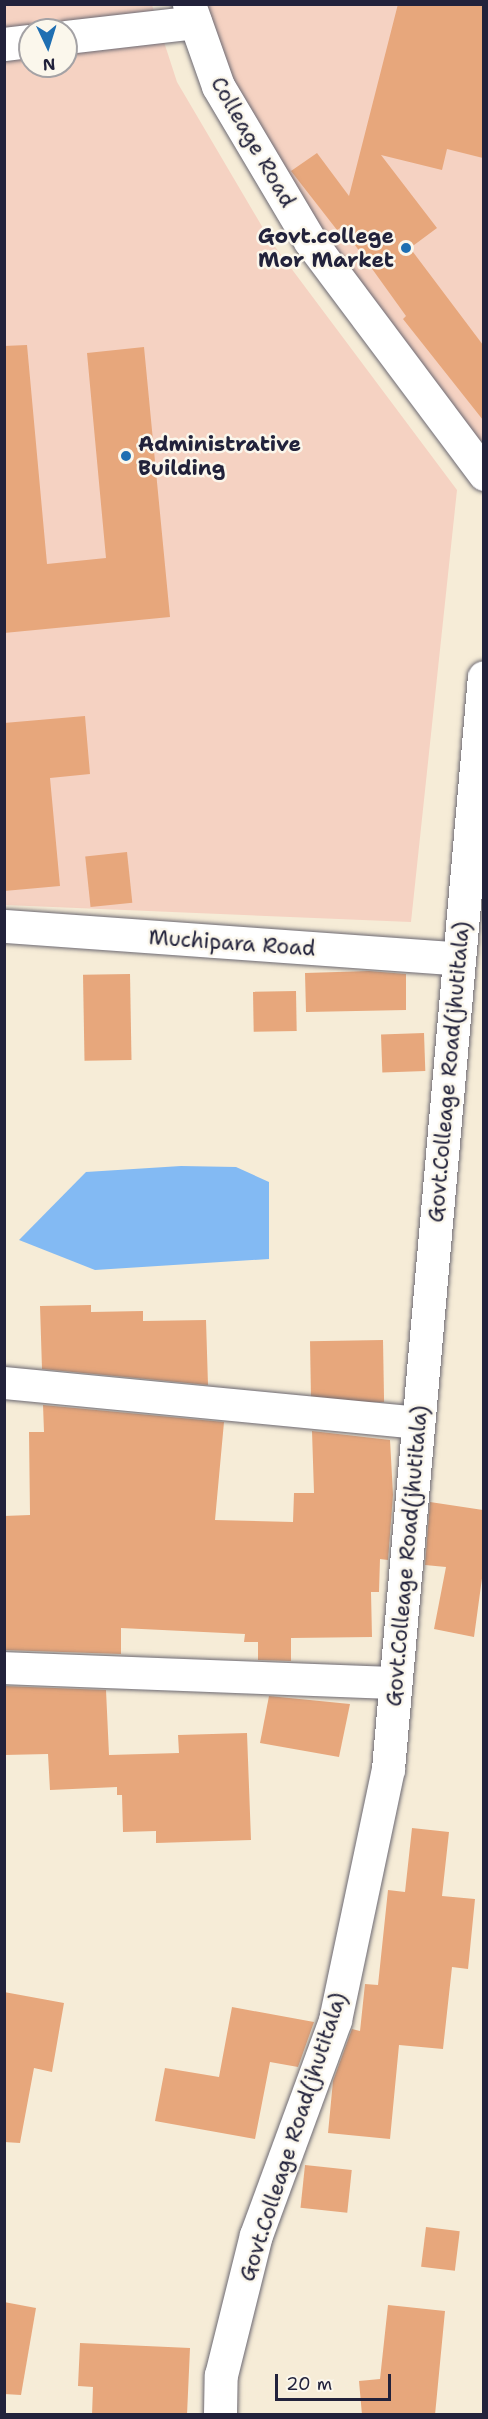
<!DOCTYPE html>
<html>
<head>
<meta charset="utf-8">
<style>
	body { margin:0 }
	#map { position:relative; width:488px; height:2419px; overflow:hidden; background:#f6ecd7; font-family:"Shantell Sans",sans-serif }
	div>[style] { position:absolute }
	.built>* { inset:0; background:#f5d2c2 }
	.water>* { inset:0; background:#83baf3 }
	.building>* { inset:0; background:#e7a77c; transform-origin:0 0 }
	.roads { filter:drop-shadow(0 0 2px #6c6972) drop-shadow(0 0 2px #6c6972) }
	.street>* { height:32px; margin:-16px; padding:0 16px; transform-origin:16px; border-radius:16px; background:#fff }
	.secondary>* { height:33px; margin:-16.5px; padding:0 16.5px; transform-origin:16.5px; border-radius:16.5px; background:#fff }
	.dots>* { width:16px; height:16px; translate:-50% -50%; box-sizing:border-box; border:3px solid #fbf7ec; border-radius:50% }
	span { translate:-50% -50%; white-space:nowrap; text-align:center; line-height:1.15; -webkit-text-stroke:5px #fbf7ec; paint-order:stroke }
	.street-label { font-size:21px; color:#22223b }
	.poi-label { font-size:21px; color:#22223b; font-weight:700 }
	.right { translate:-100% -50%; text-align:right }
	.left { translate:0 -50%; text-align:left }
	.frame { position:absolute; inset:0; border:6px solid #22223b; pointer-events:none }
	.north { position:absolute; left:18px; top:18px; width:60px; height:60px; box-sizing:border-box; background:#fbf7ec; border:2px solid #a4a2a5; border-radius:50%; rotate:176deg; font-size:16px; font-weight:700; line-height:24px; text-align:center; color:#22223b }
	.north::after { content:''; display:block; margin:auto; width:21px; height:27px; background:#1f6fb2; clip-path:polygon(50% 0,100% 100%,50% 72%,0 100%) }
	.scale { position:absolute; left:275px; top:2374px; width:116px; height:27px; box-sizing:border-box; border:3px solid #22223b; border-top:0; padding-left:8px; font-size:18px; line-height:21px; white-space:nowrap; color:#22223b; -webkit-text-stroke:4px #fbf7ec; paint-order:stroke }
</style>
</head>
<body>
<div id="map">
	<div class="built">
		<div style="clip-path:polygon(evenodd,5px 5px,152px 5px,177px 82px,270px 240px,457px 490px,411px 922px,5px 905px,5px 5px,30px 30px,66px 30px,66px 66px,30px 66px,30px 30px)"></div>
		<div style="clip-path:polygon(200px 5px,483px 5px,483px 460px,435px 400px,225px 84px)"></div>
	</div>
	<div class="water">
		<div style="clip-path:polygon(181px 1166px,236px 1167px,269px 1182px,269px 1259px,95px 1270px,19px 1240px,86px 1172px)"></div>
	</div>
	<div class="building">
		<div style="clip-path:polygon(398px 4px,483px 4px,483px 158px,447px 149px,442px 170px,381px 155px,437px 228px,410px 248px,483px 345px,483px 420px,403px 319px,406px 316px,342px 227px,337px 230px,291px 171px,317px 153px,349px 196px)"></div>
		<div style="clip-path:polygon(27px 345px,47px 564px,106px 558px,87px 353px,144px 347px,170px 617px,4px 633px,4px 346px)"></div>
		<div style="clip-path:polygon(85px 716px,90px 774px,50px 778px,60px 886px,4px 891px,4px 723px)"></div>
		<div style="left:127px;top:852px;width:51px;height:42px;rotate:84deg"></div>
		<div style="clip-path:polygon(369px 971px,406px 974px,406px 1010px,306px 1012px,305px 973px)"></div>
		<div style="left:130px;top:974px;width:86px;height:47px;rotate:89deg"></div>
		<div style="left:296px;top:991px;width:40px;height:43px;rotate:89deg"></div>
		<div style="left:424px;top:1033px;width:38px;height:43px;rotate:88deg"></div>
		<div style="clip-path:polygon(91px 1305px,91px 1312px,143px 1311px,143px 1321px,206px 1320px,208px 1385px,42px 1369px,40px 1306px)"></div>
		<div style="left:383px;top:1340px;width:62px;height:73px;rotate:89deg"></div>
		<div style="clip-path:polygon(43px 1405px,224px 1422px,215px 1520px,293px 1522px,294px 1493px,314px 1493px,312px 1431px,390px 1440px,393px 1495px,388px 1560px,380px 1559px,379px 1592px,371px 1592px,372px 1637px,291px 1638px,291px 1661px,258px 1660px,258px 1642px,244px 1642px,245px 1634px,121px 1628px,121px 1654px,4px 1650px,4px 1516px,30px 1515px,29px 1432px,44px 1432px)"></div>
		<div style="clip-path:polygon(430px 1502px,483px 1510px,483px 1571px,474px 1637px,434px 1629px,446px 1567px,425px 1565px)"></div>
		<div style="clip-path:polygon(4px 1686px,106px 1690px,109px 1755px,179px 1753px,178px 1735px,247px 1733px,251px 1840px,156px 1843px,156px 1831px,123px 1832px,122px 1795px,117px 1795px,117px 1787px,50px 1790px,48px 1754px,4px 1755px)"></div>
		<div style="clip-path:polygon(269px 1696px,350px 1704px,339px 1757px,260px 1743px)"></div>
		<div style="clip-path:polygon(412px 1828px,449px 1832px,442px 1896px,475px 1899px,468px 1969px,452px 1967px,443px 2049px,399px 2045px,390px 2139px,328px 2133px,333px 2081px,352px 2029px,360px 2031px,365px 1984px,378px 1985px,388px 1890px,405px 1892px)"></div>
		<div style="clip-path:polygon(4px 1992px,64px 2003px,52px 2072px,34px 2068px,20px 2143px,4px 2142px)"></div>
		<div style="clip-path:polygon(232px 2007px,314px 2022px,298px 2067px,270px 2062px,255px 2139px,155px 2121px,165px 2068px,219px 2077px)"></div>
		<div style="left:305px;top:2165px;width:47px;height:43px;rotate:6deg"></div>
		<div style="left:426px;top:2227px;width:34px;height:40px;rotate:7deg"></div>
		<div style="clip-path:polygon(4px 2302px,36px 2308px,21px 2395px,4px 2394px)"></div>
		<div style="clip-path:polygon(388px 2305px,445px 2311px,435px 2415px,362px 2415px,359px 2381px,380px 2379px)"></div>
		<div style="clip-path:polygon(80px 2343px,190px 2348px,187px 2415px,92px 2415px,93px 2387px,78px 2386px)"></div>
	</div>
	<div class="roads">
		<div class="street">
			<div style="left:4px;top:1383px;width:417px;rotate:5.5deg"></div>
			<div style="left:4px;top:1668px;width:392px;rotate:2.2deg"></div>
		</div>
		<div class="secondary">
			<div style="left:189px;top:4px;width:87px;rotate:70.5deg"></div>
			<div style="left:218px;top:86px;width:180px;rotate:59.3deg"></div>
			<div style="left:310px;top:241px;width:291px;rotate:53.2deg"></div>
			<div style="left:66px;top:37px;width:130px;rotate:-6.6deg"></div>
			<div style="left:4px;top:44px;width:26px;rotate:-7deg"></div>
			<div style="left:4px;top:926px;width:456px;rotate:4.1deg"></div>
			<div style="left:220px;top:2414px;width:39px;rotate:-89deg"></div>
			<div style="left:221px;top:2375px;width:144px;rotate:-76deg"></div>
			<div style="left:256px;top:2235px;width:229px;rotate:-69.8deg"></div>
			<div style="left:335px;top:2020px;width:257px;rotate:-78.1deg"></div>
			<div style="left:388px;top:1769px;width:1096px;rotate:-84.98deg"></div>
		</div>
	</div>
	<div class="dots">
		<div style="left:406px;top:248px;background:#1f6fb2"></div>
		<div style="left:126px;top:456px;background:#1f6fb2"></div>
	</div>
	<div class="street-label">
		<span style="left:253px;top:142px;rotate:60deg">Colleage Road</span>
		<span style="left:232px;top:943px;rotate:4deg">Muchipara Road</span>
		<span style="left:449px;top:1072px;rotate:-85deg">Govt.Colleage Road(jhutitala)</span>
		<span style="left:407px;top:1556px;rotate:-85deg">Govt.Colleage Road(jhutitala)</span>
		<span style="left:293px;top:2137px;rotate:-72deg">Govt.Colleage Road(jhutitala)</span>
	</div>
	<div class="poi-label">
		<span class="right" style="left:394px;top:248px">Govt.college<br>Mor Market</span>
		<span class="left" style="left:138px;top:456px">Administrative<br>Building</span>
	</div>
	<div class="frame"></div>
	<div class="north">N</div>
	<div class="scale">20 m</div>
</div>
</body>
</html>
